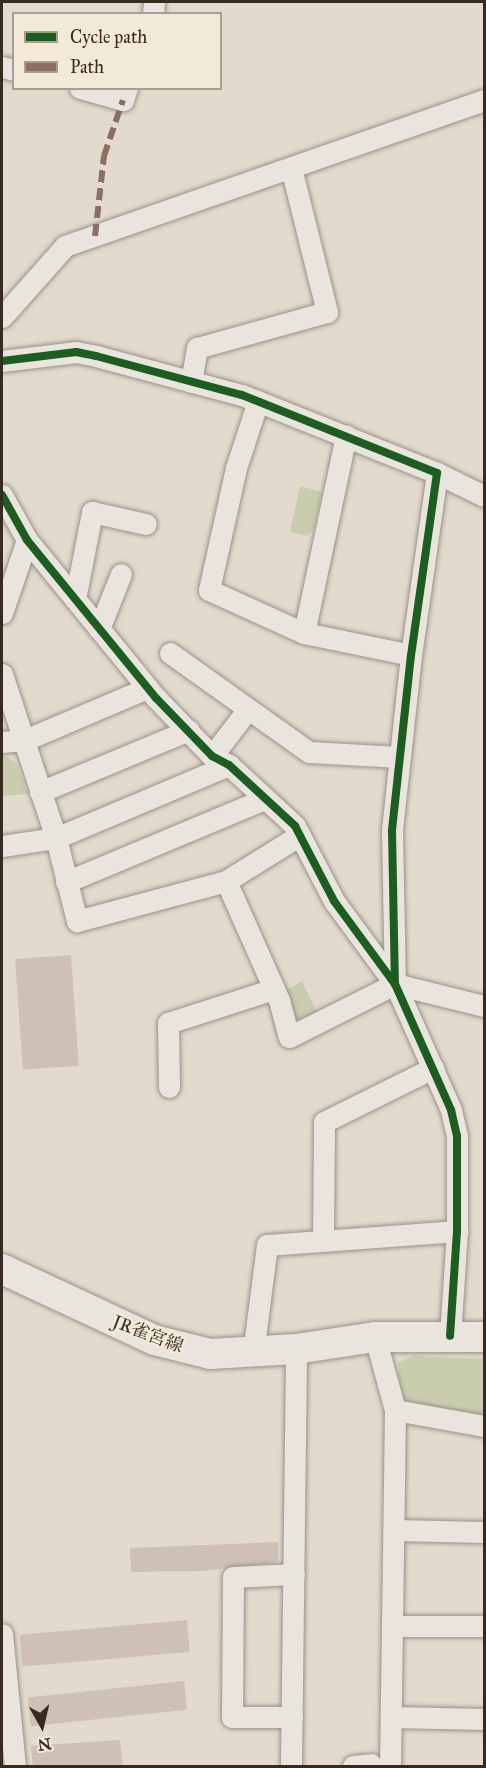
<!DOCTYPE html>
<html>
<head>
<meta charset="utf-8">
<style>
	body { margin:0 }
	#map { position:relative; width:486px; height:1768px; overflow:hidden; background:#e2dacc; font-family:"IM FELL Great Primer","Noto Serif JP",serif }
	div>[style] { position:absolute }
	.green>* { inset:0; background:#c9cdae }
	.building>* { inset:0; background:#cec0b5; transform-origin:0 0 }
	.roads { filter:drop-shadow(0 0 2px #989289) drop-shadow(0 0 2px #989289) }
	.street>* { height:21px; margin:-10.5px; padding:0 10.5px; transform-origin:10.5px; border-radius:10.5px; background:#e9e4dd }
	.secondary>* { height:30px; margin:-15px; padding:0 15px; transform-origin:15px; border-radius:15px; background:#e9e4dd }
	.quiet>* { height:6px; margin-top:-3px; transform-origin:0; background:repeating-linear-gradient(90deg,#8d6e63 0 12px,transparent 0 18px) }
	.cycleway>* { height:8px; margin:-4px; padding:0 4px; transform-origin:4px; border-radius:4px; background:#1b5e20 }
	span { translate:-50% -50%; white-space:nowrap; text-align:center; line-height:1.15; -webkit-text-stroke:4.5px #f2e9d8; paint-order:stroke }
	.street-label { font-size:18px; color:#382a20 }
	.frame { position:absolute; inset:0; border:3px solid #382a20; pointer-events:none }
	.legend { position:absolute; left:12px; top:12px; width:210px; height:78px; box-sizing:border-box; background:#f2e9d8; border:2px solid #a89d8e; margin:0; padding:8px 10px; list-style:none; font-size:18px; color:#382a20 }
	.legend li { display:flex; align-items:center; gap:12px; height:30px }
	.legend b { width:30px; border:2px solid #a89d8e }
	.north { position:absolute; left:12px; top:1696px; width:60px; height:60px; -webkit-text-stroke:4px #f2e9d8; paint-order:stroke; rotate:172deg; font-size:16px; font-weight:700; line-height:24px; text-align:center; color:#382a20 }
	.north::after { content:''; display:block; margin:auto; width:21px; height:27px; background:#382a20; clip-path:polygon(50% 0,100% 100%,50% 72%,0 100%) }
</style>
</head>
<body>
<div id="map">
	<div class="green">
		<div style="clip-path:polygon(300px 486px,322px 492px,313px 530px,307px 536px,290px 532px)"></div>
		<div style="clip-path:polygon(2px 754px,16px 763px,28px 794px,2px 796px)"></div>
		<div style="clip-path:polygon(302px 981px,318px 1015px,301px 1022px,289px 1016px,284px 991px)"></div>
		<div style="clip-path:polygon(412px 1356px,484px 1359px,484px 1420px,402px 1406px,398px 1363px)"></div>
	</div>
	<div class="building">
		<div style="left:71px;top:955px;width:111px;height:56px;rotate:86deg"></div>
		<div style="clip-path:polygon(278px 1542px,278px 1562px,203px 1571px,131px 1572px,130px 1548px)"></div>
		<div style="left:187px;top:1620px;width:32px;height:168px;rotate:85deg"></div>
		<div style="left:184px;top:1681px;width:29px;height:157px;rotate:84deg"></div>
		<div style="clip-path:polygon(120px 1740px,123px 1767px,33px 1767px,31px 1746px)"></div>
	</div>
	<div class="roads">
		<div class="street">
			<div style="left:153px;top:14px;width:12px;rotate:-85deg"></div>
			<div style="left:2px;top:67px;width:12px;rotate:14deg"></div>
			<div style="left:80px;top:88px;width:45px;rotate:15.6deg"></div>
			<div style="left:123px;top:100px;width:13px;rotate:-72deg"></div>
			<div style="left:2px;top:317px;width:95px;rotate:-48.4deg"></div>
			<div style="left:65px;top:246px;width:444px;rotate:-19.2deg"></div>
			<div style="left:2px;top:361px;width:75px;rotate:-6.9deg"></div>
			<div style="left:76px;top:352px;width:20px;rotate:11deg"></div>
			<div style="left:96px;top:356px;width:151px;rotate:15deg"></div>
			<div style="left:242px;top:395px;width:210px;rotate:21.8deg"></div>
			<div style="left:437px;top:473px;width:184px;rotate:98.1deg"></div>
			<div style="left:411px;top:655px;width:177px;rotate:96.2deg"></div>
			<div style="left:392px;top:831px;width:153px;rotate:88.9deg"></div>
			<div style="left:191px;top:382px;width:35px;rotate:-80deg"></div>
			<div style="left:197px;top:348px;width:135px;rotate:-15.5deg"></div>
			<div style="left:327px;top:312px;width:148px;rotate:-104deg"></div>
			<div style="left:258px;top:401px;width:71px;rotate:108.2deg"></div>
			<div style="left:236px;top:468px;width:125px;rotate:102.5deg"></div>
			<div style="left:209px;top:590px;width:104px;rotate:24.4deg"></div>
			<div style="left:304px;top:633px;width:109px;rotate:11.6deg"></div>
			<div style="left:437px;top:473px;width:52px;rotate:26.1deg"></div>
			<div style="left:2px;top:495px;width:51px;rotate:60.9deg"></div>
			<div style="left:27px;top:540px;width:204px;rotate:50.8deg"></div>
			<div style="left:156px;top:698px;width:81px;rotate:46deg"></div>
			<div style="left:212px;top:756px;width:19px;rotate:28deg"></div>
			<div style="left:229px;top:765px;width:90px;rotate:42.7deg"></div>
			<div style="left:295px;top:826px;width:85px;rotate:62.5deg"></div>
			<div style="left:334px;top:901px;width:103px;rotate:53.7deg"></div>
			<div style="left:395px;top:984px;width:138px;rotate:66deg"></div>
			<div style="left:451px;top:1110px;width:27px;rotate:77deg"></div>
			<div style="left:457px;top:1136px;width:95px;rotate:90deg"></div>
			<div style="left:457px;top:1231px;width:105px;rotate:93.8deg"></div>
			<div style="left:75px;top:599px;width:89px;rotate:-78.9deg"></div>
			<div style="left:92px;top:512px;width:55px;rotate:12.5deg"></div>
			<div style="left:2px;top:613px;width:77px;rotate:-71.1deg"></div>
			<div style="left:99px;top:629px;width:59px;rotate:-68.2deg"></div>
			<div style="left:304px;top:633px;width:202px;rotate:-78deg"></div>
			<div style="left:170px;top:653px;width:171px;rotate:35.5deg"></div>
			<div style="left:309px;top:752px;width:91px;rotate:3.1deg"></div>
			<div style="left:2px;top:674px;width:173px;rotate:71.8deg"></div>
			<div style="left:56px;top:838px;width:86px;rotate:75.8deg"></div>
			<div style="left:77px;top:921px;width:154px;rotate:-15deg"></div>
			<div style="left:2px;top:742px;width:23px;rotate:-5deg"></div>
			<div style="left:25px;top:740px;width:133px;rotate:-23.1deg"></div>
			<div style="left:212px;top:756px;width:59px;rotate:-52.5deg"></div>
			<div style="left:40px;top:792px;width:161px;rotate:-22.6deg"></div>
			<div style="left:300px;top:835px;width:87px;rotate:148.1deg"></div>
			<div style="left:226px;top:881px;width:130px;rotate:66deg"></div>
			<div style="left:279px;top:1000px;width:38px;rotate:75deg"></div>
			<div style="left:289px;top:1037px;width:119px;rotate:-26.6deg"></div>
			<div style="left:395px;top:984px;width:92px;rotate:13.9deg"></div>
			<div style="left:2px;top:846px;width:55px;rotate:-8.4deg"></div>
			<div style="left:56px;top:838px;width:188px;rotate:-22.9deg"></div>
			<div style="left:66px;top:882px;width:215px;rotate:-22.7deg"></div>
			<div style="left:169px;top:1087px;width:64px;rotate:-90.9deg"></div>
			<div style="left:168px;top:1023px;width:111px;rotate:-17.8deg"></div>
			<div style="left:323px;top:1241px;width:119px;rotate:-89.5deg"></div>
			<div style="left:324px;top:1122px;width:122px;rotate:-26.4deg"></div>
			<div style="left:375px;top:1337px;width:76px;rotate:74.7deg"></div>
			<div style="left:395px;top:1410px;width:356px;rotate:90.8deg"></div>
			<div style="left:253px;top:1353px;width:109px;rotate:-82.6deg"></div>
			<div style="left:267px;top:1245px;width:191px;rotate:-4.2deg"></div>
			<div style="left:395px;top:1410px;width:90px;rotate:10.2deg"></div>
			<div style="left:395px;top:1530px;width:89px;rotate:1.3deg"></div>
			<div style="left:394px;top:1626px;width:90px"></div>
			<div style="left:2px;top:1634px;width:133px;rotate:84.4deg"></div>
			<div style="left:292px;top:1717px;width:60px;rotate:180deg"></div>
			<div style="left:232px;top:1717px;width:140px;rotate:-89.6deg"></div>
			<div style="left:233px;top:1577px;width:61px;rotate:-2.8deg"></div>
			<div style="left:392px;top:1717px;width:92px;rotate:1.2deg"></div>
			<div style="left:291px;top:1766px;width:417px;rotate:-89.3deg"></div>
			<div style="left:353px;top:1766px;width:18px;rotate:-6deg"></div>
		</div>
		<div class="secondary">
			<div style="left:2px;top:1269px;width:168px;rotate:25deg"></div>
			<div style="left:154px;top:1340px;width:58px;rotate:14deg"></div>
			<div style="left:210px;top:1354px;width:86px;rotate:-3.3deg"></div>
			<div style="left:296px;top:1349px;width:80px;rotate:-8.6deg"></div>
			<div style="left:375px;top:1337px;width:109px"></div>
		</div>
	</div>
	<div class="quiet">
		<div style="left:95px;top:236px;width:81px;rotate:-83.6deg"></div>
		<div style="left:104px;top:156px;width:59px;rotate:-71.3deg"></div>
	</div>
	<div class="cycleway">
		<div style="left:2px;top:361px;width:75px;rotate:-6.9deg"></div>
		<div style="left:76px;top:352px;width:20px;rotate:11deg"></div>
		<div style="left:96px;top:356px;width:151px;rotate:15deg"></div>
		<div style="left:242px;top:395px;width:210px;rotate:21.8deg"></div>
		<div style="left:437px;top:473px;width:184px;rotate:98.1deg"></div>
		<div style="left:411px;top:655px;width:177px;rotate:96.2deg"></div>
		<div style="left:392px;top:831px;width:153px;rotate:88.9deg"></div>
		<div style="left:2px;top:495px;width:51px;rotate:60.9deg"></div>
		<div style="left:27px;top:540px;width:204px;rotate:50.8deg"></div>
		<div style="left:156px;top:698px;width:81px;rotate:46deg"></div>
		<div style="left:212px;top:756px;width:19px;rotate:28deg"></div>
		<div style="left:229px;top:765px;width:90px;rotate:42.7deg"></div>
		<div style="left:295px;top:826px;width:85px;rotate:62.5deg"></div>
		<div style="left:334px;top:901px;width:103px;rotate:53.7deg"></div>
		<div style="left:395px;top:984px;width:138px;rotate:66deg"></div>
		<div style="left:451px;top:1110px;width:27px;rotate:77deg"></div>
		<div style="left:457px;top:1136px;width:95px;rotate:90deg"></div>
		<div style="left:457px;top:1231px;width:105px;rotate:93.8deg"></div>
	</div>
	<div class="street-label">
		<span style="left:148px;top:1334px;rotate:21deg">JR雀宮線</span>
	</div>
	<div class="frame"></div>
	<ul class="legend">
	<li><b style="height:8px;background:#1b5e20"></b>Cycle path</li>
	<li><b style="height:8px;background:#8d6e63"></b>Path</li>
	</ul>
	<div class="north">N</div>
</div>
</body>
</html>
